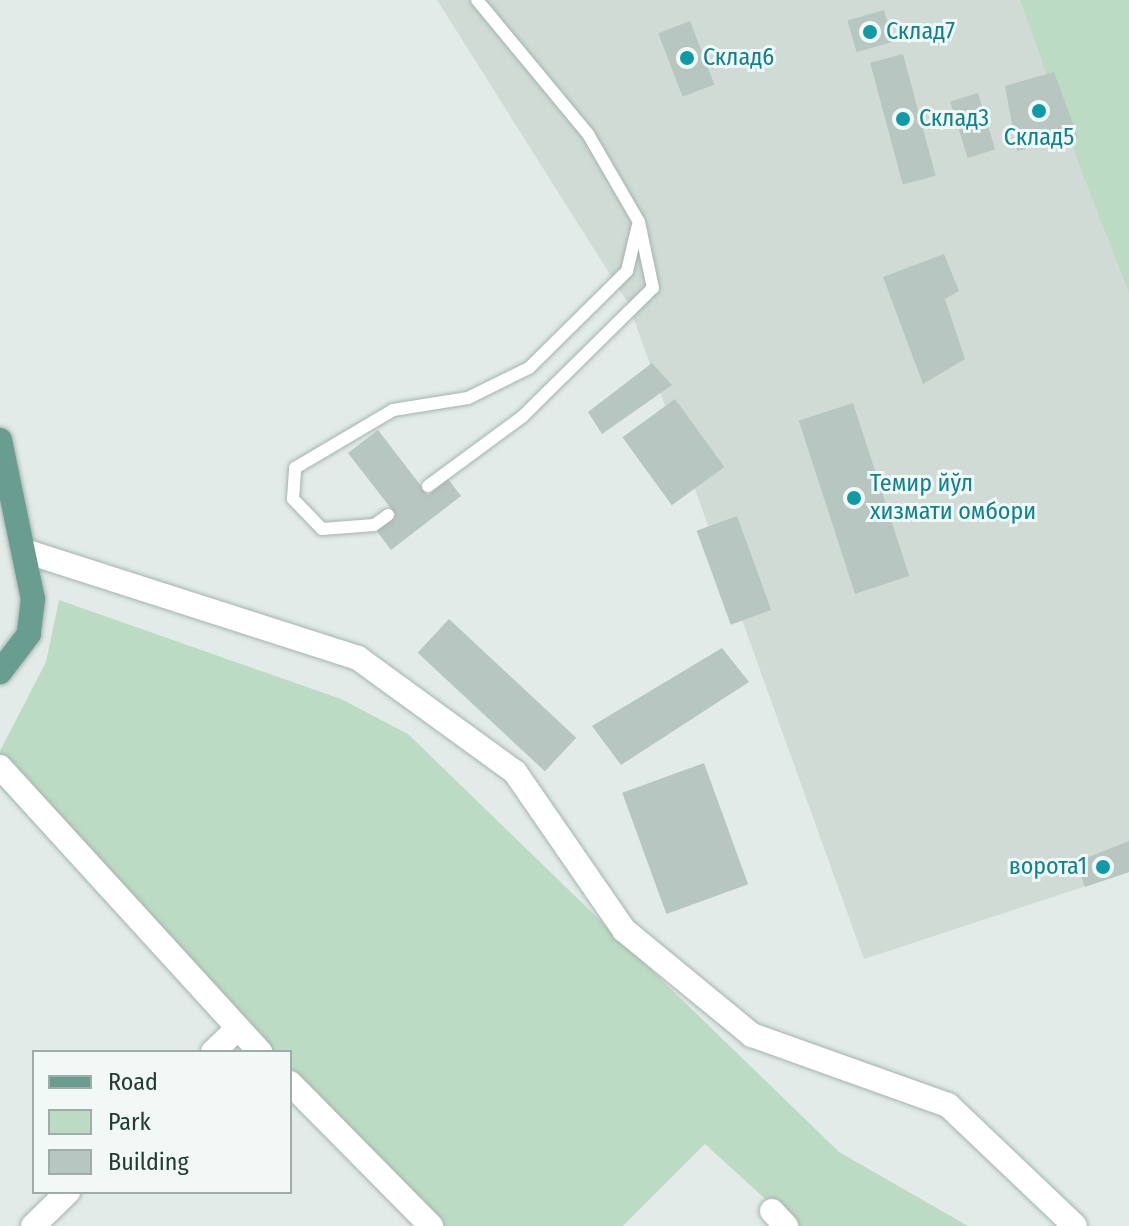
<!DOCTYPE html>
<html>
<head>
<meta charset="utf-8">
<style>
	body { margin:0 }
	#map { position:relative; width:1129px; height:1226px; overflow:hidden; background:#e2ebe7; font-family:"Fira Sans Condensed",sans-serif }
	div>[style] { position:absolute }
	.built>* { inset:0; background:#d0dbd6 }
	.green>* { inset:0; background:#bcdbc4 }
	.building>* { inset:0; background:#b7c6c0; transform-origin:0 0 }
	.roads { filter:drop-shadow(0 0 2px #a5b3ae) drop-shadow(0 0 2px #a5b3ae) }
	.lane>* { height:12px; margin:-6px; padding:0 6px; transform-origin:6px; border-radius:6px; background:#fff }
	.street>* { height:24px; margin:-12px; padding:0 12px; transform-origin:12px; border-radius:12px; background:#fff }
	.primary>* { height:24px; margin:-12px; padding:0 12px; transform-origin:12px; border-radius:12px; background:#699d8f }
	.dots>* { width:22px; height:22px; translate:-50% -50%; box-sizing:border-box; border:4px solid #f2f8f5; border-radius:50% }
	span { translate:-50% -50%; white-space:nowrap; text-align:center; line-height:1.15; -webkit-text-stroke:6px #f2f8f5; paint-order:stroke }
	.culture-label { font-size:24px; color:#0d838f }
	.left { translate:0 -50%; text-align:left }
	.right { translate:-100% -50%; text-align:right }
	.legend { position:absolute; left:32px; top:1050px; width:260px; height:144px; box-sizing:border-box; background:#f2f8f5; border:2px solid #9faca8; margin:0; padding:10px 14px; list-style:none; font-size:24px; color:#233b34 }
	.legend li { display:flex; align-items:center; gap:16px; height:40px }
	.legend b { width:40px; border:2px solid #9faca8 }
</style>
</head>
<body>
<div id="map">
	<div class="built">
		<div style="clip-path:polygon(437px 0,1129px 0,1129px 872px,864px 959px,628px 303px)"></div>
	</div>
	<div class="green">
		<div style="clip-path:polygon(1020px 0,1129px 0,1129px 293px,1082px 172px)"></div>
		<div style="clip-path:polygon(59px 600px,341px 699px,408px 734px,839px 1152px,968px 1226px,795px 1226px,705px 1144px,623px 1226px,425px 1226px,290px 1088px,290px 1052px,254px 1052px,2px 789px,0 751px,46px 662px)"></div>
	</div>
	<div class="building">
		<div style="left:884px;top:10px;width:33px;height:38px;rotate:74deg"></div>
		<div style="left:690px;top:21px;width:68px;height:34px;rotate:69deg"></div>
		<div style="left:903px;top:54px;width:126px;height:34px;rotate:75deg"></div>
		<div style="clip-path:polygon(1054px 72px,1078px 137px,1017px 151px,1005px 86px)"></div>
		<div style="left:978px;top:93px;width:59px;height:29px;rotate:73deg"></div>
		<div style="clip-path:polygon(944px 254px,959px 291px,945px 299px,965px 359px,923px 384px,883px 277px)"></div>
		<div style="clip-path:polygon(652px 363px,672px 385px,602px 434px,588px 412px)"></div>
		<div style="left:675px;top:399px;width:84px;height:65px;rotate:54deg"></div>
		<div style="left:853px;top:403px;width:182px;height:57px;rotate:72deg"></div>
		<div style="clip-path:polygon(378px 430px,428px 495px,448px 479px,461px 496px,391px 550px,376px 530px,396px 515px,348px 453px)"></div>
		<div style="left:737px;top:516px;width:100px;height:43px;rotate:70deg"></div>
		<div style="left:449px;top:619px;width:174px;height:46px;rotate:43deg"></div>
		<div style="clip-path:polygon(722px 648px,749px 682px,621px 765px,592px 726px)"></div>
		<div style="left:704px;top:763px;width:129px;height:87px;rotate:70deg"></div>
		<div style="clip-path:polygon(1129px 841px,1129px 872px,1085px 887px,1076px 862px)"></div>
	</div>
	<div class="roads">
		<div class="lane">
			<div style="left:428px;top:486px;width:117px;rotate:-36.3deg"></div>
			<div style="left:522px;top:417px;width:184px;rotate:-44.6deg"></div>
			<div style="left:653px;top:288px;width:67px;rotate:-102deg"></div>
			<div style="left:639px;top:222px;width:102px;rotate:-120.1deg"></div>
			<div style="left:588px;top:134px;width:174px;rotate:-129.6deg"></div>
			<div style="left:388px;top:515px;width:17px;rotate:144deg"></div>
			<div style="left:374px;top:525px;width:52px;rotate:175.6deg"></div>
			<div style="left:322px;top:529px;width:42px;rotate:-134deg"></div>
			<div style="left:293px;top:499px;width:31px;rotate:-86deg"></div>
			<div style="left:295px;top:468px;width:114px;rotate:-30.6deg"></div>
			<div style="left:393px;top:410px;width:76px;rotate:-9.1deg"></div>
			<div style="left:468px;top:398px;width:68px;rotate:-26.2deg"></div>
			<div style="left:529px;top:368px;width:138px;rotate:-44.7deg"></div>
			<div style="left:627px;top:271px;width:47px;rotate:-76.6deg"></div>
		</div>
		<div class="street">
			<div style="left:28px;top:552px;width:347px;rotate:17.8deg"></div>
			<div style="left:358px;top:658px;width:194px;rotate:36deg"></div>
			<div style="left:515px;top:772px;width:192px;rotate:55.4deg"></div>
			<div style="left:624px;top:930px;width:166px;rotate:39.4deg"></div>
			<div style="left:752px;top:1035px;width:208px;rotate:19.7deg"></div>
			<div style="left:948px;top:1105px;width:175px;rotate:43.6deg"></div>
			<div style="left:0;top:767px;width:386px;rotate:47.6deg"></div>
			<div style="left:213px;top:1052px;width:33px;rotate:-44deg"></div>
			<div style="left:290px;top:1083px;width:201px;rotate:45.4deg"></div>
			<div style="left:772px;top:1211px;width:21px;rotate:47deg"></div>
			<div style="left:33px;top:1226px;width:49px;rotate:-44.2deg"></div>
		</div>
		<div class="primary">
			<div style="left:0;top:440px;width:162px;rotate:78.3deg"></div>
			<div style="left:33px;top:599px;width:35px;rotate:97deg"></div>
			<div style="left:29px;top:634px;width:48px;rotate:127.3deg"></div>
		</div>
	</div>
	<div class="dots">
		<div style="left:870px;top:32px;background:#0f9aa8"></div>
		<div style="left:687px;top:58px;background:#0f9aa8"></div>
		<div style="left:1039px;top:111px;background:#0f9aa8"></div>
		<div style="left:903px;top:119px;background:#0f9aa8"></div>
		<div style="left:854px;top:498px;background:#0f9aa8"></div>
		<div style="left:1103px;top:867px;background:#0f9aa8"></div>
	</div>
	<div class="culture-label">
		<span class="left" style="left:886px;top:32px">Склад7</span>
		<span class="left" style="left:703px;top:58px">Склад6</span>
		<span class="left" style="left:919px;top:119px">Склад3</span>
		<span style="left:1039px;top:138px">Склад5</span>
		<span class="left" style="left:870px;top:498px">Темир йўл<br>хизмати омбори</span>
		<span class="right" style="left:1087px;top:867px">ворота1</span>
	</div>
	<ul class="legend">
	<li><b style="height:10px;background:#699d8f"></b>Road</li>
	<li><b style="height:22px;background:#bcdbc4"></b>Park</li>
	<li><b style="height:22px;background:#b7c6c0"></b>Building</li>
	</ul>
</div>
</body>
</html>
